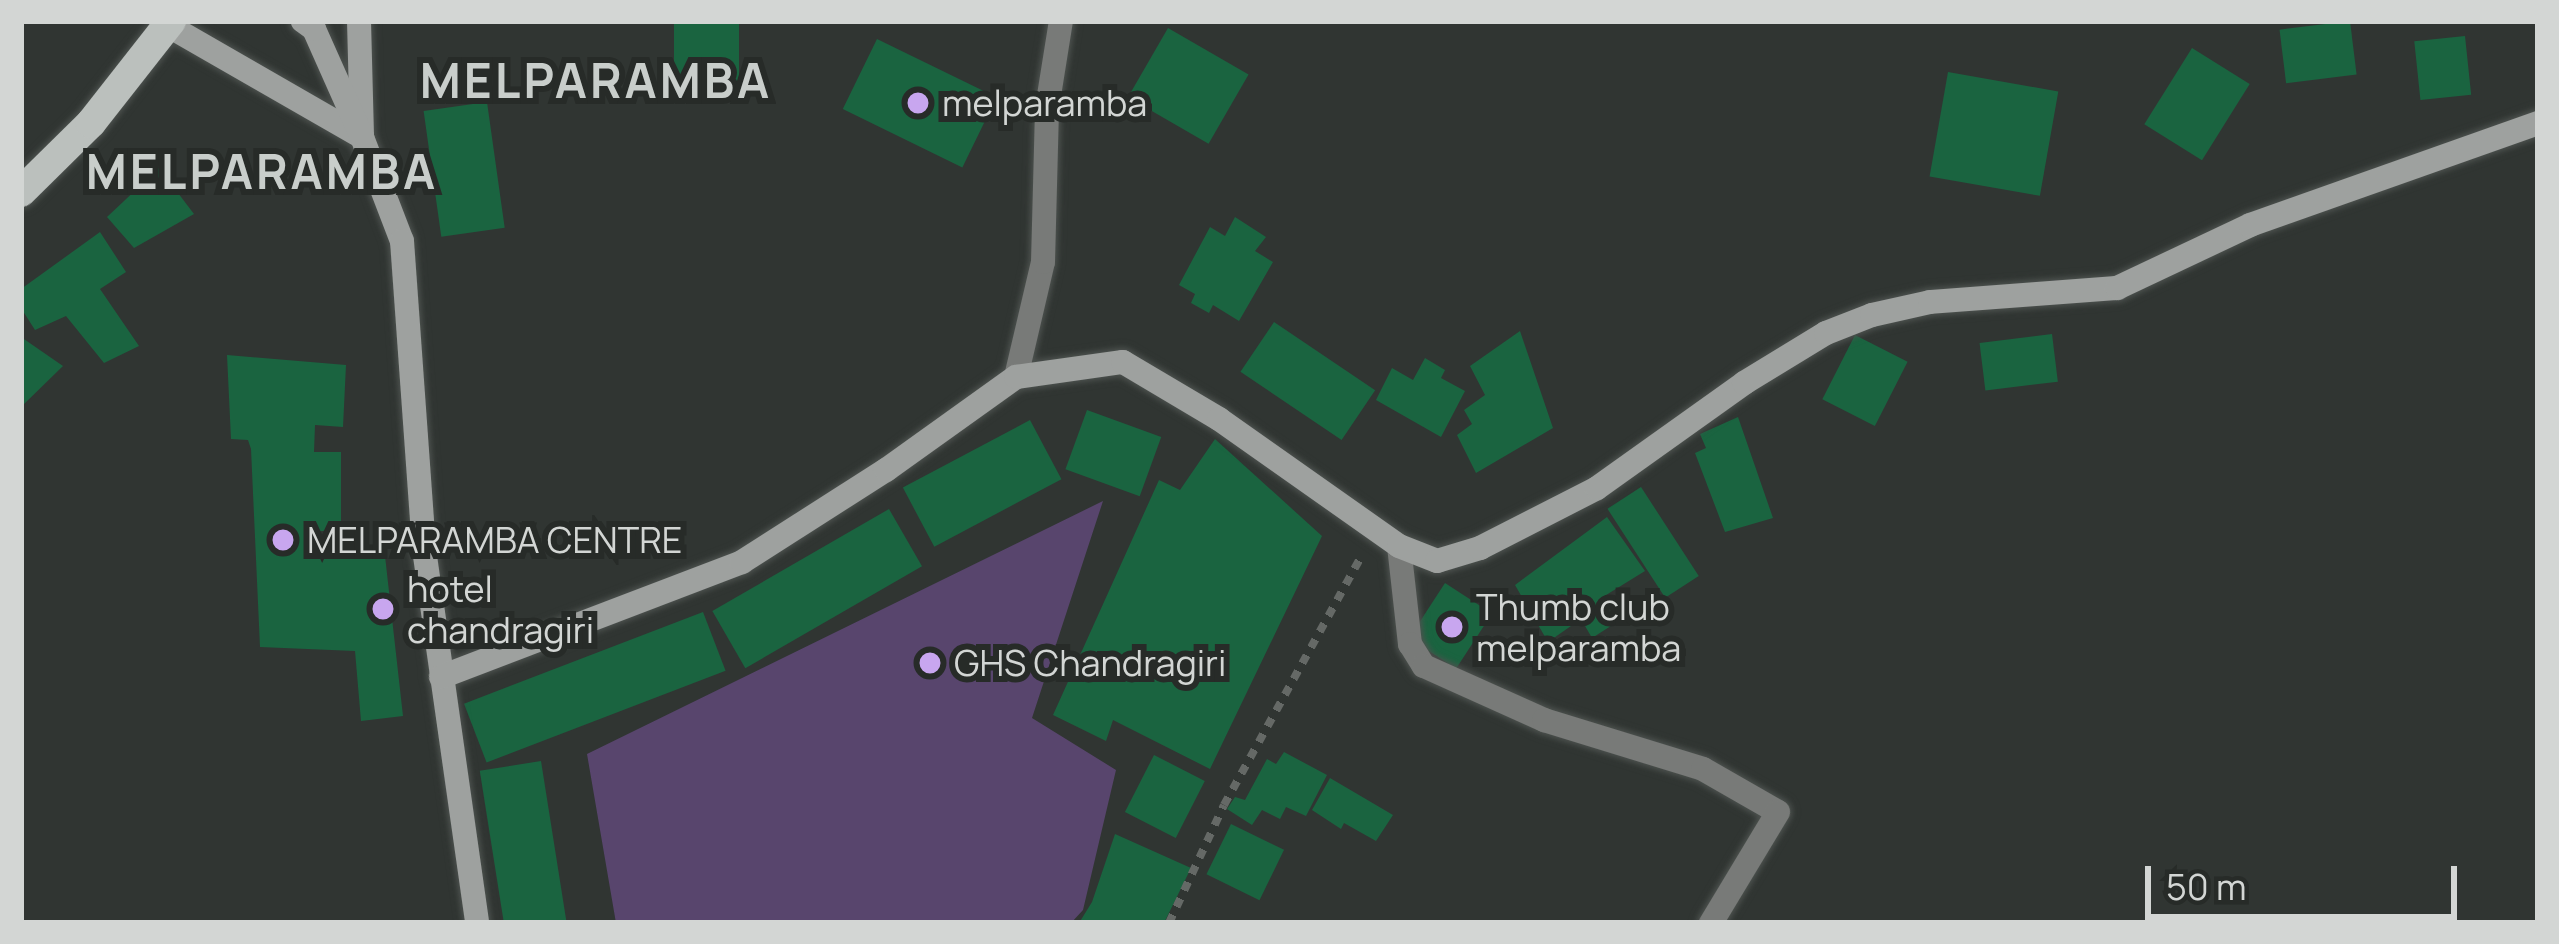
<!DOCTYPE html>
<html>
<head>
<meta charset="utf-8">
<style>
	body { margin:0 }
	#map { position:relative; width:2559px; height:944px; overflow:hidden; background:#303532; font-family:Manrope,sans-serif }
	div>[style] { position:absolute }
	.green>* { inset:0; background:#58456d }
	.building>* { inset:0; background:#1a6440; transform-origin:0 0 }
	.path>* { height:8px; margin-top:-4px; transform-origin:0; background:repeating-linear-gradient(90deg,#656966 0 9px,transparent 0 18px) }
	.roads { filter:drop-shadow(0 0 3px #4d524f) drop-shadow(0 0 3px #4d524f) }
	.street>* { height:24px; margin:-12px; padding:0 12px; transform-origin:12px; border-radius:12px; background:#787a78 }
	.secondary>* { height:24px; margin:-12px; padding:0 12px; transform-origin:12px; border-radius:12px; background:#9ea19f }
	.primary>* { height:30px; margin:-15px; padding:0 15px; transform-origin:15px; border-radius:15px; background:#bbc0bd }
	.dots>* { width:33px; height:33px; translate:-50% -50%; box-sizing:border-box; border:6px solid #272b28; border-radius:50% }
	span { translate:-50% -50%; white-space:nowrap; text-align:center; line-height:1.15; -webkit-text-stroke:12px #272b28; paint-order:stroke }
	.poi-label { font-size:36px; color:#d3d6d4 }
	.left { translate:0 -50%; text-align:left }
	.district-label { font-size:48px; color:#c9cecb; font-weight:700; letter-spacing:3px }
	.frame { position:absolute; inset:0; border:24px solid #d3d6d4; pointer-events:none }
	.scale { position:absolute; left:2145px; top:866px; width:312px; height:54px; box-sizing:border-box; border:6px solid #d3d6d4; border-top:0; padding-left:15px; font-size:36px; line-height:42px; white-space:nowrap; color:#d3d6d4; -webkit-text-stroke:9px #272b28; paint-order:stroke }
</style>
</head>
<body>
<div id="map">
	<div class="green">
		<div style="clip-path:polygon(1103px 501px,1032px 718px,1116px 770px,1083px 910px,1071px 923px,616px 923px,587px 754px)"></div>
	</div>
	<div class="building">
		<div style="left:674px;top:21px;width:65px;height:61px"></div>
		<div style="left:2350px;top:21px;width:54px;height:71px;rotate:83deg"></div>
		<div style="left:1168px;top:28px;width:93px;height:80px;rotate:30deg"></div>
		<div style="left:2465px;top:36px;width:59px;height:51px;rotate:84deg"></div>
		<div style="left:877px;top:39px;width:133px;height:78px;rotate:26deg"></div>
		<div style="left:2192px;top:48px;width:68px;height:90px;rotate:32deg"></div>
		<div style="left:1948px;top:72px;width:112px;height:106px;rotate:10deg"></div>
		<div style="left:487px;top:102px;width:127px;height:64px;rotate:82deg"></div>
		<div style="clip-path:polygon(159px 168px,194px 214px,134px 248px,107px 217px)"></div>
		<div style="clip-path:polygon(1235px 217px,1266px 237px,1255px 251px,1273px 262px,1239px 321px,1213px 305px,1209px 313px,1191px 303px,1195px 294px,1179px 285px,1210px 227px,1225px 236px)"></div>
		<div style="clip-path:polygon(100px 232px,126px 272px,100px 289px,139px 346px,104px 363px,66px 316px,35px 330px,21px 308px,21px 289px)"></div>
		<div style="left:1274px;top:322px;width:122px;height:60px;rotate:34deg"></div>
		<div style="clip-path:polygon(1520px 331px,1553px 428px,1476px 473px,1457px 435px,1472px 424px,1464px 410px,1485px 395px,1470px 366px)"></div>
		<div style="left:2052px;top:334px;width:48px;height:73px;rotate:83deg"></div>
		<div style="left:1855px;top:335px;width:59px;height:72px;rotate:27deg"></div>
		<div style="clip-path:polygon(21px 337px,63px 366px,21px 407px)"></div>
		<div style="clip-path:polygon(227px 355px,346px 365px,343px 427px,315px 425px,314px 452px,341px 452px,341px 529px,313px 532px,314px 558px,384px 547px,403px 716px,361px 721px,355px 651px,260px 647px,251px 449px,248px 440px,231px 439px)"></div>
		<div style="clip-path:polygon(1425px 358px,1445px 370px,1441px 378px,1465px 391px,1441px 437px,1376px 400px,1392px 368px,1413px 380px)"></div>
		<div style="left:1087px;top:410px;width:79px;height:63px;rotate:20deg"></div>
		<div style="clip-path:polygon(1738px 417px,1773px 518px,1725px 532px,1695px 453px,1706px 448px,1700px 434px)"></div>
		<div style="left:1030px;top:420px;width:67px;height:144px;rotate:62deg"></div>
		<div style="clip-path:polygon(1215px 439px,1322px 536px,1210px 769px,1113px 720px,1106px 741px,1053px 715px,1159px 480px,1180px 490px)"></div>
		<div style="left:1641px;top:487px;width:106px;height:40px;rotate:57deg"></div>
		<div style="left:889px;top:509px;width:66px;height:204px;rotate:60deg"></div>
		<div style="clip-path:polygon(1607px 517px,1645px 571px,1598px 600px,1614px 624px,1592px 638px,1581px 619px,1548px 642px,1515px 585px)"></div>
		<div style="left:1445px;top:583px;width:56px;height:66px;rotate:33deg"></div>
		<div style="left:703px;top:612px;width:63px;height:256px;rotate:69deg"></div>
		<div style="clip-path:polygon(1284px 752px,1327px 775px,1306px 816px,1286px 807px,1280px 819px,1262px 810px,1252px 825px,1227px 809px,1235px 797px,1245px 800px,1267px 759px,1276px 764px)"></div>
		<div style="left:1154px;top:755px;width:57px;height:64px;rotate:27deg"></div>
		<div style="left:541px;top:761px;width:164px;height:62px;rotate:81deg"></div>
		<div style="clip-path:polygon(1330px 778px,1393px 815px,1376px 841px,1344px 823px,1341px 829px,1312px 810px)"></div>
		<div style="left:1231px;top:824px;width:59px;height:56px;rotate:26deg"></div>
		<div style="clip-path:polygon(1115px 834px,1191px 868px,1164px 923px,1079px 923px,1092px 902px)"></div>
	</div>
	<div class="path">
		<div style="left:1169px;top:923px;width:130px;rotate:-65deg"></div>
		<div style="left:1224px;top:805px;width:283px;rotate:-61.1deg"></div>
	</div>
	<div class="roads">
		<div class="street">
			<div style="left:1016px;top:377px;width:118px;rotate:-76.8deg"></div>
			<div style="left:1043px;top:262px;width:154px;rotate:-88.5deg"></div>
			<div style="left:1047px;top:108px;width:88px;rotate:-80.9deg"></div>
			<div style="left:1399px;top:546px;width:99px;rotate:83.6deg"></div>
			<div style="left:1410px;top:644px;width:26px;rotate:58deg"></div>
			<div style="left:1424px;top:666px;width:132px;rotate:24.2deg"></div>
			<div style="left:1544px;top:720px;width:166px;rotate:17.1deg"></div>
			<div style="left:1703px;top:769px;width:86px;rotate:29.8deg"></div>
			<div style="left:1778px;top:812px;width:130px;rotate:121.1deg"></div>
		</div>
		<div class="secondary">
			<div style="left:359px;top:21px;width:116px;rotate:88.5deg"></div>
			<div style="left:362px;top:137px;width:111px;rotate:69deg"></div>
			<div style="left:402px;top:241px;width:309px;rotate:85.9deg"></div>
			<div style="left:424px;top:549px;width:378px;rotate:81.9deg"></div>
			<div style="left:169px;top:26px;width:223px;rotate:29.9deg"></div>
			<div style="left:362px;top:137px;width:118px;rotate:-114deg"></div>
			<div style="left:314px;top:29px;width:14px;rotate:-144deg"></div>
			<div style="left:441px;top:677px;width:322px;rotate:-20.9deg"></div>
			<div style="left:742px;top:562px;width:171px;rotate:-32.6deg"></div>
			<div style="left:886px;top:470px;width:160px;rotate:-35.6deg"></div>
			<div style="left:1016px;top:377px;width:108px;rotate:-8deg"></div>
			<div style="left:1123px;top:362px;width:112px;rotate:30.7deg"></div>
			<div style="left:1219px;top:419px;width:220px;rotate:35.2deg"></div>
			<div style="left:1399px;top:546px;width:41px;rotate:21.5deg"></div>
			<div style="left:1437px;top:561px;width:45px;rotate:-16.8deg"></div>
			<div style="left:1480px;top:548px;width:131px;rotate:-27.1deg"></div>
			<div style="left:1597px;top:488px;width:181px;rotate:-35.5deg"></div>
			<div style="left:1744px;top:383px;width:96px;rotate:-31.4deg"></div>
			<div style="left:1826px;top:333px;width:49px;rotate:-21.4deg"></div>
			<div style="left:1872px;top:315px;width:59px;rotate:-12.6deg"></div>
			<div style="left:1930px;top:302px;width:188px;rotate:-4.3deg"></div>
			<div style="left:2117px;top:288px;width:147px;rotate:-25.3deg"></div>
			<div style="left:2250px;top:225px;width:306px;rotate:-19.5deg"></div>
		</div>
		<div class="primary">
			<div style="left:21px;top:192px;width:98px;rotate:-44.6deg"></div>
			<div style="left:91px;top:123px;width:130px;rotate:-51.9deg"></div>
		</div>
	</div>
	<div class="dots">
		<div style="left:918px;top:103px;background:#c8a6ef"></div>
		<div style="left:283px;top:540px;background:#c8a6ef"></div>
		<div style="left:383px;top:609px;background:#c8a6ef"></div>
		<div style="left:1452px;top:627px;background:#c8a6ef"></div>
		<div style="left:930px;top:663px;background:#c8a6ef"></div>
	</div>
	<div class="poi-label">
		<span class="left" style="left:942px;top:103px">melparamba</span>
		<span class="left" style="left:307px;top:540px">MELPARAMBA CENTRE</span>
		<span class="left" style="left:407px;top:609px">hotel<br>chandragiri</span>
		<span class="left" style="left:1476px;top:627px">Thumb club<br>melparamba</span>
		<span class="left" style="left:954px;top:663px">GHS Chandragiri</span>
	</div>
	<div class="district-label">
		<span style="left:596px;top:80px">MELPARAMBA</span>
		<span style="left:262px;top:171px">MELPARAMBA</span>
	</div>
	<div class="frame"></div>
	<div class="scale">50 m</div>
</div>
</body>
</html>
